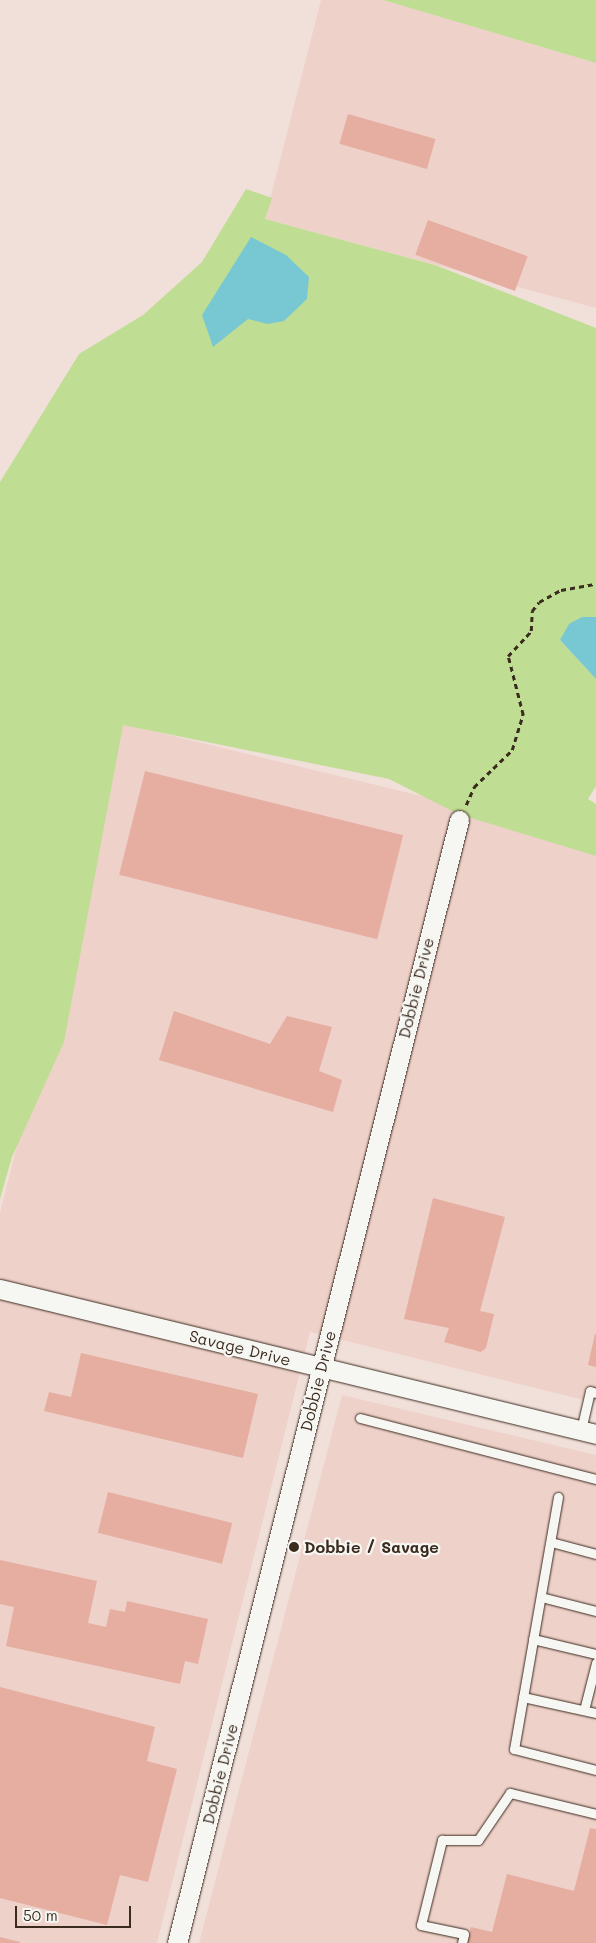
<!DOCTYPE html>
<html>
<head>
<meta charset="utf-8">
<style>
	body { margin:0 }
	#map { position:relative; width:596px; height:1943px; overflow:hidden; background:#f1e0da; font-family:Mali,sans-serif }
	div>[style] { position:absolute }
	.built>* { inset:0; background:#eed1c9 }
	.green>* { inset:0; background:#c0dd94 }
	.water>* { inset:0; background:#78c8d3 }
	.building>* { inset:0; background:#e6ada1; transform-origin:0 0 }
	.path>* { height:2.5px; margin-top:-1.25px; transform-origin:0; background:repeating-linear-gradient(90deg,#3b2a1e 0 5px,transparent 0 9px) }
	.roads { filter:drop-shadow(0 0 1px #3b2a1e) drop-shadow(0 0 1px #3b2a1e) }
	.lane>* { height:9px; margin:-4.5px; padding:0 4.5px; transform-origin:4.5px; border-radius:4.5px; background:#f6f6f2 }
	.street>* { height:19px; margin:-9.5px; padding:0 9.5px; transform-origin:9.5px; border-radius:9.5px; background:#f6f6f2 }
	.dots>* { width:14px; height:14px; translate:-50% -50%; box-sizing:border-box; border:2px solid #f6f6f2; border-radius:50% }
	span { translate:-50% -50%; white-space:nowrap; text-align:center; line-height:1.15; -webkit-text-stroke:4.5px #f6f6f2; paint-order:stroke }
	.street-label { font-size:16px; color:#3b2a1e }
	.poi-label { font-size:16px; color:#3b2a1e; font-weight:700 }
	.left { translate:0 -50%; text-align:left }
	.scale { position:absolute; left:15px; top:1906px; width:116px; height:22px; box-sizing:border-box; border:2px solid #3b2a1e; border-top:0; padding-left:6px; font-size:15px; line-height:18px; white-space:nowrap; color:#3b2a1e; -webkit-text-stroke:4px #f6f6f2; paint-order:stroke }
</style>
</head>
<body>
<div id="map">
	<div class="built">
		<div style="clip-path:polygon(321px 0,383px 0,596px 63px,596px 308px,265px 219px)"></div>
		<div style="clip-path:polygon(123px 724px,596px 838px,596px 1403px,310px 1332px,157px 1943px,0 1943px,0 1213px)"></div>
		<div style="clip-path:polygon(342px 1395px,596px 1455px,596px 1943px,199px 1943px)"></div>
	</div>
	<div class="green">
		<div style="clip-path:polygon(383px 0,596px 0,596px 63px)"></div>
		<div style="clip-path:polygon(246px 189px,272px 198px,265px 219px,435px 265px,596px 328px,596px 617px,582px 617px,560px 640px,596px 679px,596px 786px,588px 799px,596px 804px,596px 856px,458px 814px,389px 779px,123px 725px,64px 1042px,12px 1157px,0 1199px,0 482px,79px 354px,143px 315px,202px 262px)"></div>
	</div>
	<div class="water">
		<div style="clip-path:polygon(251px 237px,286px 255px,309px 277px,307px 299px,284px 321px,268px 324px,248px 319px,213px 347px,202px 315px)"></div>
		<div style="clip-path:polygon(582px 617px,596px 617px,596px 679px,560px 640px,569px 624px)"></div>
	</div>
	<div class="building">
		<div style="left:348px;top:114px;width:91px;height:31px;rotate:16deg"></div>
		<div style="left:428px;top:220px;width:106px;height:37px;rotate:20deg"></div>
		<div style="left:145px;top:771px;width:266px;height:107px;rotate:14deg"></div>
		<div style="clip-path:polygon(174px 1011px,270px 1044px,287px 1016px,332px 1027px,319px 1071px,342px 1080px,333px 1112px,159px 1060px)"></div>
		<div style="clip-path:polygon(433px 1198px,505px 1217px,480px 1311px,494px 1314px,486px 1348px,481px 1352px,444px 1342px,449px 1328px,404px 1319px)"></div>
		<div style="clip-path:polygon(595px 1334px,596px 1334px,596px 1367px,588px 1365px)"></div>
		<div style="clip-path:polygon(81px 1353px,258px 1394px,243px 1458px,44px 1411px,49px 1392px,71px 1397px)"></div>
		<div style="left:108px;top:1492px;width:128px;height:42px;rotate:14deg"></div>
		<div style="clip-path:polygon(0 1560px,97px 1581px,88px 1623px,106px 1627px,110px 1609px,125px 1612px,127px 1601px,208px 1619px,198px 1664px,185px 1661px,180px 1684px,6px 1646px,14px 1607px,0 1604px)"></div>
		<div style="clip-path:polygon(0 1687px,155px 1727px,147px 1761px,177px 1769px,148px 1882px,120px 1875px,107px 1925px,0 1898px)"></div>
		<div style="clip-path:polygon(590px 1828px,596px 1829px,596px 1943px,467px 1943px,471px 1927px,492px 1932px,507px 1874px,574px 1891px)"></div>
		<div style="clip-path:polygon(0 1937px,20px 1942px,20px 1943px,0 1943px)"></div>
	</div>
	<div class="path">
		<div style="left:466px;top:805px;width:20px;rotate:-66deg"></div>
		<div style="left:474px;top:787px;width:53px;rotate:-44.2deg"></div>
		<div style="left:512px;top:750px;width:37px;rotate:-73deg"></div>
		<div style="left:523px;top:715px;width:61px;rotate:-104.3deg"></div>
		<div style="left:508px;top:656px;width:34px;rotate:-47deg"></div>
		<div style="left:531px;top:631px;width:20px;rotate:-87deg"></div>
		<div style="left:532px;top:611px;width:11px;rotate:-52deg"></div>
		<div style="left:539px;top:602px;width:25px;rotate:-29deg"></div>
		<div style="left:561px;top:590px;width:36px;rotate:-10deg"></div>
	</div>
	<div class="roads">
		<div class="lane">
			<div style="left:360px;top:1418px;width:244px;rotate:14.5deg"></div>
			<div style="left:581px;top:1430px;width:40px;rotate:-77deg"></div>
			<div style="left:590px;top:1391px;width:6px;rotate:18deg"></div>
			<div style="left:558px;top:1497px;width:256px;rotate:99.9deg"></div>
			<div style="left:514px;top:1749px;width:85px;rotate:14.4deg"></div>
			<div style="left:551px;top:1542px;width:47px;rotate:14.9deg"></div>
			<div style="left:541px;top:1597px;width:57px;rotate:14.3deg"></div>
			<div style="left:533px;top:1639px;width:65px;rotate:13.4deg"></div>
			<div style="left:523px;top:1697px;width:75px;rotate:12.4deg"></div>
			<div style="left:584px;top:1710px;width:49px;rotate:-75.7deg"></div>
			<div style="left:462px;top:1943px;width:9px;rotate:-77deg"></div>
			<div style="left:464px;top:1934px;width:44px;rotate:-168.2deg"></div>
			<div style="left:421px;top:1925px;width:88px;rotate:-76.1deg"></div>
			<div style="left:442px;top:1840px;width:36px"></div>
			<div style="left:478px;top:1840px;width:57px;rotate:-55.8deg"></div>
			<div style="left:510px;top:1793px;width:89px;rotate:13.7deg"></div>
		</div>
		<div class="street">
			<div style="left:0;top:1289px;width:613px;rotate:13.67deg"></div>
			<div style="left:177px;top:1943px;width:1158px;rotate:-75.9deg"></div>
		</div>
	</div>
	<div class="dots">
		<div style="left:294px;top:1547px;background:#3b2a1e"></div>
	</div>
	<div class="street-label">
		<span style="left:416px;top:988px;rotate:-76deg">Dobbie Drive</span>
		<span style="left:240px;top:1348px;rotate:14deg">Savage Drive</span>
		<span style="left:318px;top:1381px;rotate:-76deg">Dobbie Drive</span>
		<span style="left:220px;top:1774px;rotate:-76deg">Dobbie Drive</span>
	</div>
	<div class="poi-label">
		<span class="left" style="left:304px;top:1547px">Dobbie / Savage</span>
	</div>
	<div class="scale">50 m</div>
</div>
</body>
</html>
